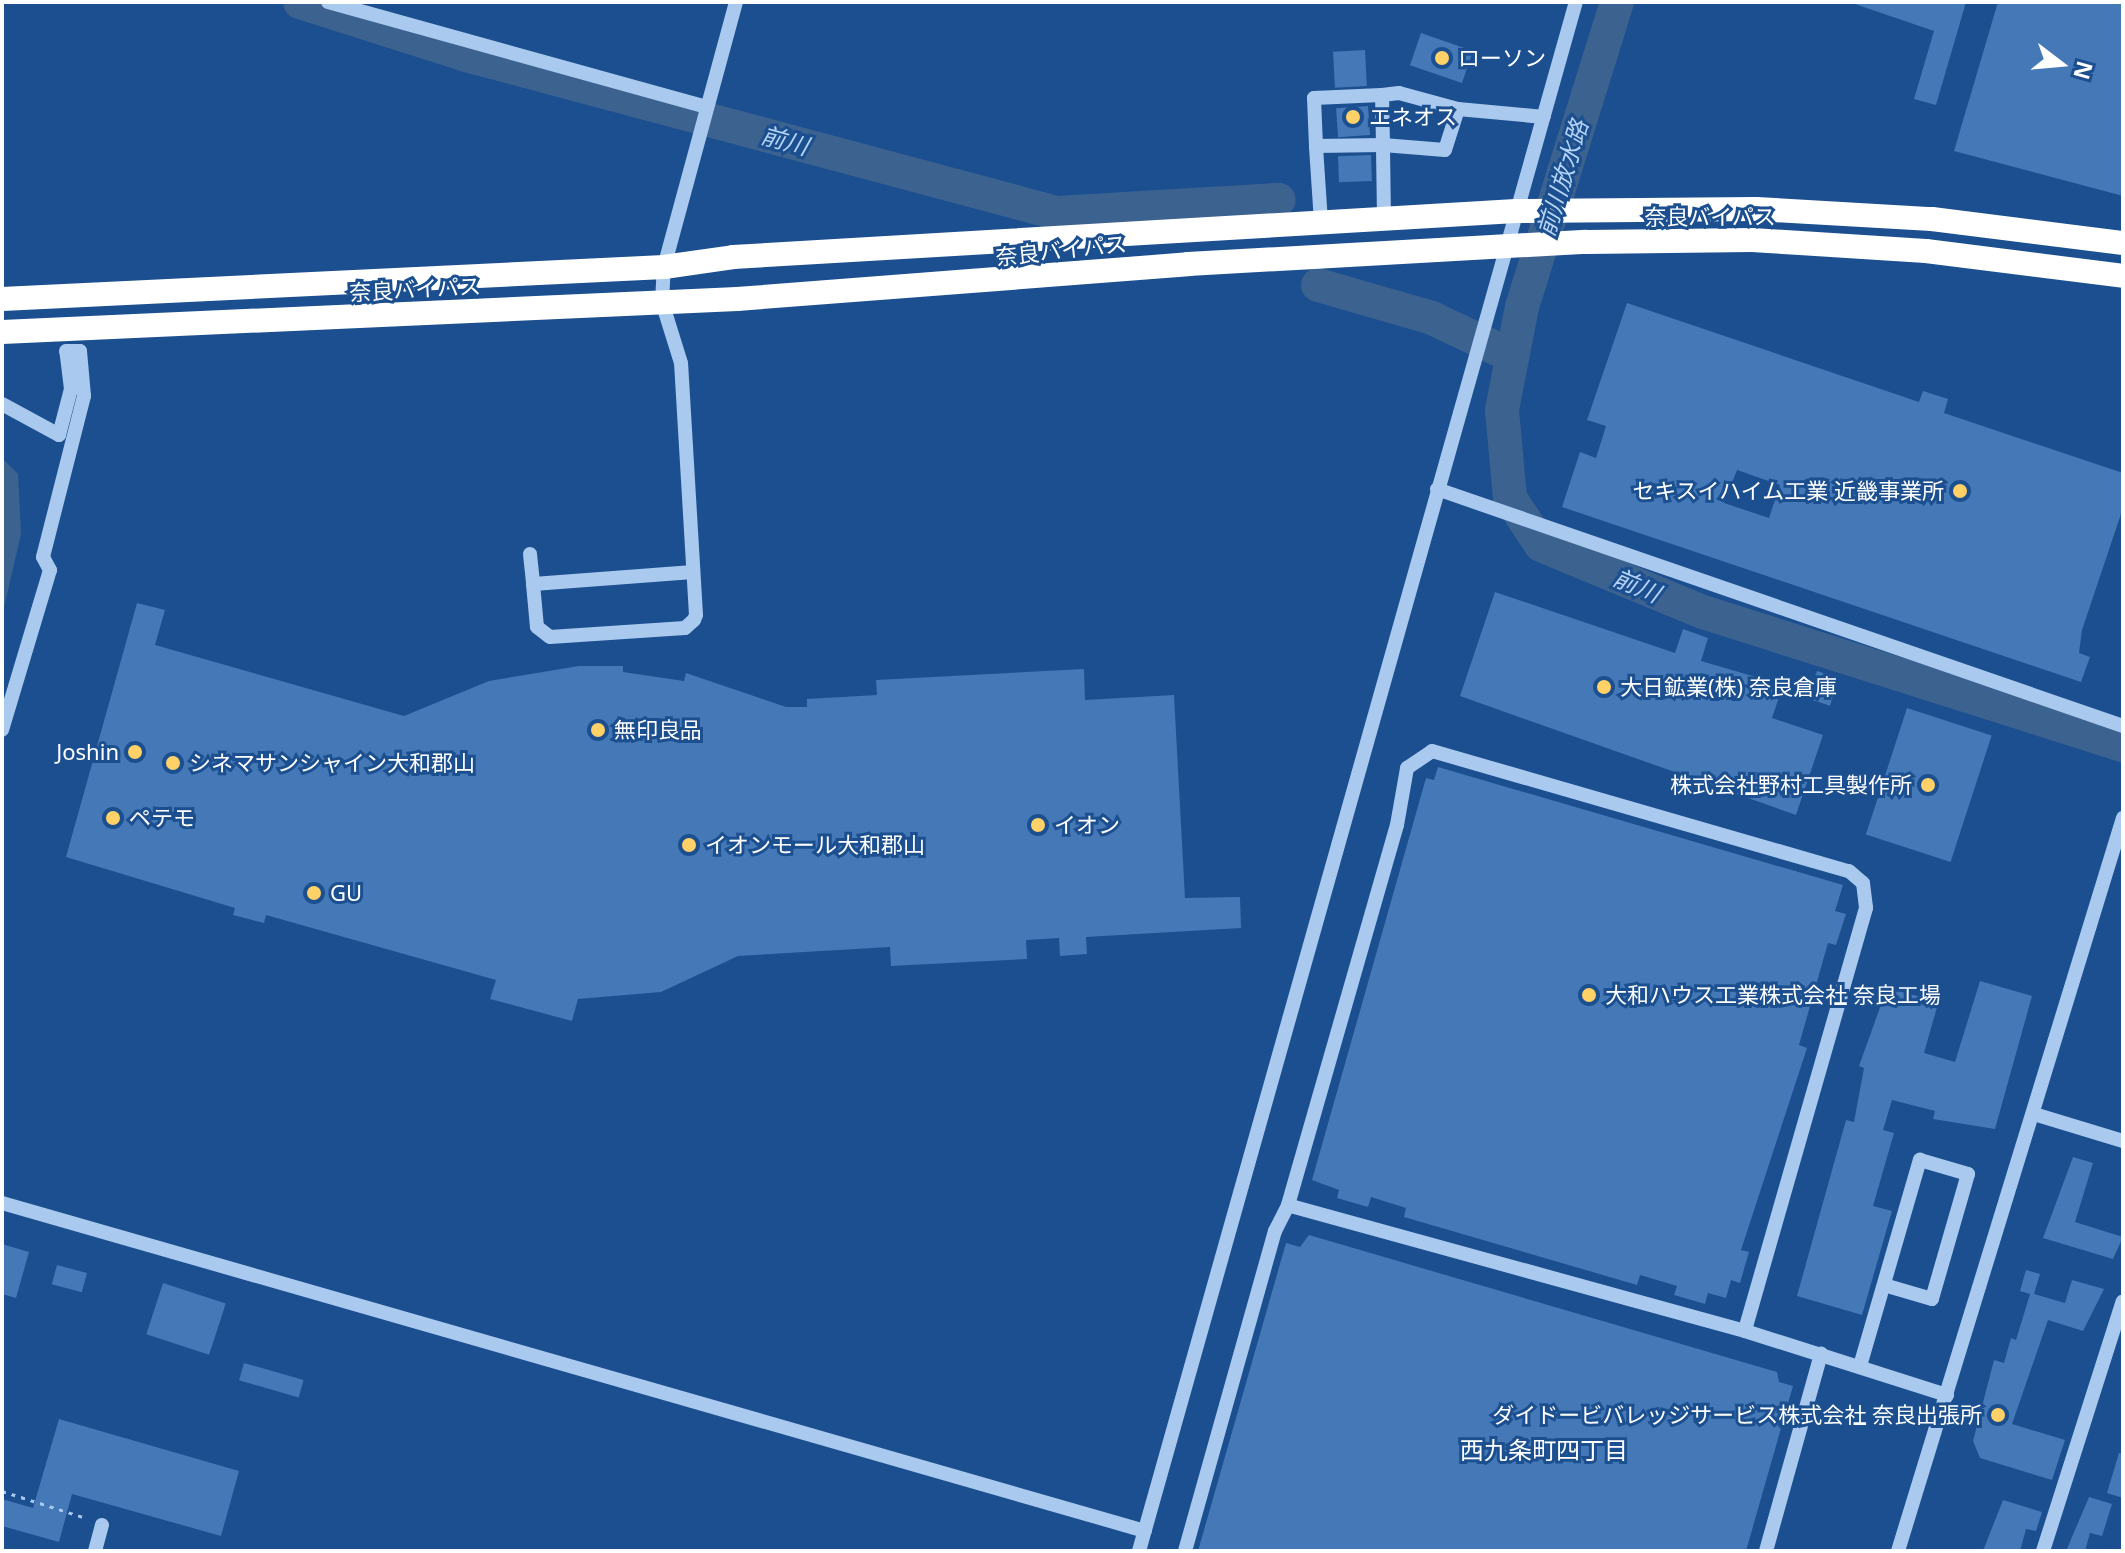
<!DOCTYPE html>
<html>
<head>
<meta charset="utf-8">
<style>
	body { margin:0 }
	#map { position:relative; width:2125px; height:1553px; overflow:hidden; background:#1b4f8f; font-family:"Noto Sans","Noto Sans JP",sans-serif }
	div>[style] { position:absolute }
	.water>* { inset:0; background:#3c6290 }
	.river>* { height:34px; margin:-17px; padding:0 17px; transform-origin:17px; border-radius:17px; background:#3c6290 }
	.building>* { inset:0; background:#4478b7; transform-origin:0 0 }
	.path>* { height:3px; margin-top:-1.5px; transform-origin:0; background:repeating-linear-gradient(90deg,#a9c9ee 0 4px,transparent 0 10px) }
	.minor>* { height:14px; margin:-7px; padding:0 7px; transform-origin:7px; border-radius:7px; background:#a9c9ee }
	.highway>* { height:24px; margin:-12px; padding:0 12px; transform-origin:12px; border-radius:12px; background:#fff }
	.dots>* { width:22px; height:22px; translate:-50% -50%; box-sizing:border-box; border:4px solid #1b4f8f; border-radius:50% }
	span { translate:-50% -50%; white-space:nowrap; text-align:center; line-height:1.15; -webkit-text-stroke:6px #1b4f8f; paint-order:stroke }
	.poi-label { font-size:22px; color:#fff }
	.left { translate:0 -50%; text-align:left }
	.right { translate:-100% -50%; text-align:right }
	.street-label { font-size:22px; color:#fff }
	.water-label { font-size:24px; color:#b5d3f5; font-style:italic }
	.neighbourhood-label { font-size:24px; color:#fff }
	.frame { position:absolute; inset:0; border:4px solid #fff; pointer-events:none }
	.north { position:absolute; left:2021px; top:24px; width:80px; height:80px; -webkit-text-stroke:6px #1b4f8f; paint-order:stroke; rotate:106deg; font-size:22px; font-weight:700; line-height:32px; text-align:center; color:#fff }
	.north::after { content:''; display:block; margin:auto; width:28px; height:36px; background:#fff; clip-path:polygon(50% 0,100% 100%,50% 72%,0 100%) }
</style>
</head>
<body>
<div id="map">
	<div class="water">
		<div style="clip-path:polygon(2px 458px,18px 474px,21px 534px,2px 616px)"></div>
	</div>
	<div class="river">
		<div style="left:300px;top:2px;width:174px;rotate:17.7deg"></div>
		<div style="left:466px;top:55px;width:612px;rotate:14.97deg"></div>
		<div style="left:1057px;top:213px;width:222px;rotate:-3.4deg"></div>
		<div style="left:1617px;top:2px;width:319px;rotate:107.3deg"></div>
		<div style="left:1522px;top:307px;width:105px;rotate:101deg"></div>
		<div style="left:1502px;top:410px;width:88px;rotate:84.8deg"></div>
		<div style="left:1510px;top:498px;width:56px;rotate:56.6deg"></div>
		<div style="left:1541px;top:545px;width:175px;rotate:22.5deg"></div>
		<div style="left:1703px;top:612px;width:441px;rotate:17.6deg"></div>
		<div style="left:1318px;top:285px;width:119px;rotate:16.1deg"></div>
		<div style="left:1432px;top:318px;width:89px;rotate:25.4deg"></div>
	</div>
	<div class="building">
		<div style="clip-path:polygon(1849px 2px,1966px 2px,1936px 105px,1914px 99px,1934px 31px)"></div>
		<div style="clip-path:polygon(1998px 2px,2123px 2px,2123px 196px,1954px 151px)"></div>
		<div style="left:1421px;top:33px;width:55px;height:34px;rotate:19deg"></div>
		<div style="left:1365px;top:50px;width:36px;height:32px;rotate:87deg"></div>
		<div style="left:1368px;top:106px;width:29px;height:32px;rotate:86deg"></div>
		<div style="left:1371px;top:155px;width:26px;height:33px;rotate:88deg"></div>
		<div style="clip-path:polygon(evenodd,1627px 303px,1919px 402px,1923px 391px,1948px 399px,1944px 413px,2123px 473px,2123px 508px,2082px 630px,2079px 653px,2090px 657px,2081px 682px,1562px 507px,1580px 452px,1596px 458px,1606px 426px,1587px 420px,1627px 303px,1737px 470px,1780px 485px,1769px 518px,1724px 503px,1737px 470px)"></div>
		<div style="clip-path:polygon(1495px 592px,1675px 653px,1683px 629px,1708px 638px,1701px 661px,1783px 685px,1772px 718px,1823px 735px,1796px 815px,1460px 696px)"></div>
		<div style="clip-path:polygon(137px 603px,165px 610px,155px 645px,404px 716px,489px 681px,579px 666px,623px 666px,623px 672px,684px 681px,686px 673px,786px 707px,807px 707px,807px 699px,877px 695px,876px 680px,1084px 669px,1085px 700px,1174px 695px,1185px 898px,1240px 897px,1241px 928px,1086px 937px,1087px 954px,1060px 956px,1059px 938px,1026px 940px,1027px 959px,891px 966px,890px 947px,738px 956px,661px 992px,578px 999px,572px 1021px,490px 999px,496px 980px,266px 915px,264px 923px,233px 915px,235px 908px,66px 857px)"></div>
		<div style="left:1817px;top:671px;width:23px;height:29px;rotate:18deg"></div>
		<div style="left:1907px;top:708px;width:89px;height:133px;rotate:18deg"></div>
		<div style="clip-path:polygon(1438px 767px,1843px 885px,1835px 911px,1846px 914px,1836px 945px,1828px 943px,1799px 1045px,1807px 1048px,1741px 1250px,1749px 1252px,1740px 1283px,1731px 1280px,1726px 1298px,1708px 1293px,1705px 1304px,1674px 1295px,1677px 1286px,1640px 1275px,1637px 1285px,1404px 1217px,1406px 1208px,1371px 1197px,1368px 1207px,1337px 1198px,1339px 1190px,1312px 1180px,1426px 778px,1434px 780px)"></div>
		<div style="clip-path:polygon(1980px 981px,2032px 996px,1995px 1129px,1933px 1119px,1935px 1111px,1892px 1100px,1883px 1130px,1894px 1133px,1873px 1206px,1892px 1211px,1862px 1315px,1797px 1296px,1846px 1120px,1854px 1122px,1864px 1068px,1859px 1066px,1887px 988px,1932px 1000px,1937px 1007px,1924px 1053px,1955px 1062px)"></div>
		<div style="clip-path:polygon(2073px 1157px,2093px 1163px,2075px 1222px,2123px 1237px,2113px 1259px,2043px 1238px)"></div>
		<div style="clip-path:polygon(1309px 1235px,1777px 1372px,1779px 1382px,1793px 1386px,1746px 1551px,1198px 1551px,1286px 1243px,1300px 1247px)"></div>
		<div style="clip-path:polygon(2px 1244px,29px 1252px,16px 1298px,2px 1294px)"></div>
		<div style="left:57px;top:1265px;width:31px;height:20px;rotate:15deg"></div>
		<div style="clip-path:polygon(2026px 1270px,2040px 1274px,2034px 1294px,2065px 1303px,2072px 1280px,2104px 1289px,2083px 1331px,2048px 1320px,2012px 1424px,2065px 1440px,2052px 1480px,1980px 1458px,1973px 1441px,1994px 1360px,2004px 1363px,2011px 1338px,2016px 1340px,2030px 1294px,2020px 1291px)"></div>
		<div style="left:163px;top:1283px;width:66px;height:54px;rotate:18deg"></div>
		<div style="left:244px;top:1363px;width:62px;height:18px;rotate:16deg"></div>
		<div style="clip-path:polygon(59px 1419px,239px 1471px,221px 1536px,72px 1494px,59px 1542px,2px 1526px,2px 1499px,33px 1508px)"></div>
		<div style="clip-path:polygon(2119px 1453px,2123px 1453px,2123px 1498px,2107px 1493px)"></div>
		<div style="clip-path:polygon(2089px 1497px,2112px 1504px,2102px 1536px,2090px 1533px,2085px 1551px,2066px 1551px)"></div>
		<div style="clip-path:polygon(2003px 1500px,2042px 1512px,2036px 1531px,2026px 1529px,2020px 1551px,1983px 1551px)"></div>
	</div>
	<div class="path">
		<div style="left:2px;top:1491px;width:88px;rotate:17.8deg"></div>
	</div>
	<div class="minor">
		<div style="left:328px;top:2px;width:393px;rotate:15.5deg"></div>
		<div style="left:1316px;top:146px;width:48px;rotate:-92.4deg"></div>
		<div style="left:1314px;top:98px;width:68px;rotate:-2.5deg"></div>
		<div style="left:1384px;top:219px;width:74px;rotate:-90.8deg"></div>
		<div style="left:1383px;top:145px;width:62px;rotate:4.6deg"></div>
		<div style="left:1445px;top:150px;width:43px;rotate:-72.4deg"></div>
		<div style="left:1458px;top:109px;width:86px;rotate:5.3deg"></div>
		<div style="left:1321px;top:222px;width:76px;rotate:-93.8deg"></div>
		<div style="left:1316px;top:146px;width:67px;rotate:-0.9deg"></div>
		<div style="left:1383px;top:145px;width:50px;rotate:-91.1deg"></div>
		<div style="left:1382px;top:95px;width:17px;rotate:-7deg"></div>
		<div style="left:1399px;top:93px;width:61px;rotate:15.2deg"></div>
		<div style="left:2px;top:404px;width:65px;rotate:28.5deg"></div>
		<div style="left:59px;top:435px;width:48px;rotate:-75.4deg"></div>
		<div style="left:71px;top:389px;width:38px;rotate:-97deg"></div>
		<div style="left:66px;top:351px;width:14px"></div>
		<div style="left:80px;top:351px;width:45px;rotate:84.9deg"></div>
		<div style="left:84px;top:396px;width:166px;rotate:104.3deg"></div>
		<div style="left:43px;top:557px;width:15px;rotate:62deg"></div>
		<div style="left:50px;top:570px;width:167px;rotate:106.7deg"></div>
		<div style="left:1437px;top:489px;width:726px;rotate:19.06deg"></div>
		<div style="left:530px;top:554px;width:30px;rotate:84deg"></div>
		<div style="left:693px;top:572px;width:160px;rotate:175.7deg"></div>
		<div style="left:533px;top:584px;width:43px;rotate:84.7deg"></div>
		<div style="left:537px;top:627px;width:16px;rotate:38deg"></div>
		<div style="left:550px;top:637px;width:135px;rotate:-3.8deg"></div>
		<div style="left:685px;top:628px;width:12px;rotate:-42deg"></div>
		<div style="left:694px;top:620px;width:5px;rotate:-68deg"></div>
		<div style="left:696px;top:615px;width:252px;rotate:-93.4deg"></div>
		<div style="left:681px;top:363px;width:64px;rotate:-107.3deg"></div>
		<div style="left:662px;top:302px;width:35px;rotate:-87deg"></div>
		<div style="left:664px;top:267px;width:275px;rotate:-74.8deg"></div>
		<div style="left:1432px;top:751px;width:434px;rotate:16.1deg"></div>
		<div style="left:1849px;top:871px;width:18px;rotate:41deg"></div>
		<div style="left:1863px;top:883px;width:25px;rotate:83deg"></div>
		<div style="left:1866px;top:908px;width:440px;rotate:106deg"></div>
		<div style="left:1745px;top:1331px;width:474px;rotate:-164.6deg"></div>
		<div style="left:1288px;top:1205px;width:395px;rotate:-74deg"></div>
		<div style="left:1397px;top:825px;width:58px;rotate:-80deg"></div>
		<div style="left:1407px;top:768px;width:30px;rotate:-34deg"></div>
		<div style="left:2034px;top:1114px;width:93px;rotate:16.9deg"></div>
		<div style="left:2px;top:1203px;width:1189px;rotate:16.01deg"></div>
		<div style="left:1745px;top:1331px;width:212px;rotate:17.6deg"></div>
		<div style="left:1860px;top:1366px;width:215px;rotate:-73.8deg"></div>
		<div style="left:1920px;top:1160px;width:50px;rotate:16.3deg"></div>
		<div style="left:1968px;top:1174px;width:130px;rotate:106.1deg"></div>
		<div style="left:1932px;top:1299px;width:50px;rotate:-163.7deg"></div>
		<div style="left:95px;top:1551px;width:27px;rotate:-75deg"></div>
		<div style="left:1139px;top:1551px;width:1609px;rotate:-74.25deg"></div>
		<div style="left:1185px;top:1551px;width:332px;rotate:-74.3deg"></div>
		<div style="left:1275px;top:1231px;width:29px;rotate:-63deg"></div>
		<div style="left:1766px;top:1551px;width:205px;rotate:-74.4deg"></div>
		<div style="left:1898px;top:1551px;width:767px;rotate:-72.94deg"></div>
		<div style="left:2043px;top:1551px;width:262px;rotate:-72.3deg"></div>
	</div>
	<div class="highway">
		<div style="left:2px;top:299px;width:663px;rotate:-2.77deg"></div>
		<div style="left:664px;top:267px;width:70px;rotate:-8.2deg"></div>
		<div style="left:733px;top:257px;width:784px;rotate:-3.36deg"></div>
		<div style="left:1516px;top:211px;width:240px;rotate:-0.5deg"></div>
		<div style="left:1756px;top:209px;width:176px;rotate:3.3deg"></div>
		<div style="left:1932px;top:219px;width:193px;rotate:7.2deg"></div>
		<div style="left:2px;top:332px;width:736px;rotate:-2.57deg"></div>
		<div style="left:737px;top:299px;width:452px;rotate:-4.4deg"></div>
		<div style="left:1188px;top:264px;width:399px;rotate:-3.2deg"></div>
		<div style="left:1586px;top:242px;width:166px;rotate:-0.7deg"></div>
		<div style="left:1752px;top:240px;width:174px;rotate:3.6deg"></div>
		<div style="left:1926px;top:251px;width:199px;rotate:7.2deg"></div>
	</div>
	<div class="dots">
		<div style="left:1442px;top:58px;background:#ffd166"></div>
		<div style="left:1353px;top:117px;background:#ffd166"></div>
		<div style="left:1960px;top:491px;background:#ffd166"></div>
		<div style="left:1604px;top:687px;background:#ffd166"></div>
		<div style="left:598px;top:730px;background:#ffd166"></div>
		<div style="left:135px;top:752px;background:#ffd166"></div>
		<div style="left:173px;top:763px;background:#ffd166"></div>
		<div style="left:1928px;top:785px;background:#ffd166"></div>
		<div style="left:113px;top:818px;background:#ffd166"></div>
		<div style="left:1038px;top:825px;background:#ffd166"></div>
		<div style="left:689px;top:845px;background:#ffd166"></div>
		<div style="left:314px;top:893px;background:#ffd166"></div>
		<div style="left:1589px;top:995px;background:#ffd166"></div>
		<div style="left:1998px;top:1415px;background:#ffd166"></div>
	</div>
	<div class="poi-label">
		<span class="left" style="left:1458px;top:58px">ローソン</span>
		<span class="left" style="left:1369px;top:117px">エネオス</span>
		<span class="right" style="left:1944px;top:491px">セキスイハイム工業 近畿事業所</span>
		<span class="left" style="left:1620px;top:687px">大日鉱業(株) 奈良倉庫</span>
		<span class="left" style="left:614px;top:730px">無印良品</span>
		<span class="right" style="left:119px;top:752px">Joshin</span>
		<span class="left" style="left:189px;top:763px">シネマサンシャイン大和郡山</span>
		<span class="right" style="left:1912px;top:785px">株式会社野村工具製作所</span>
		<span class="left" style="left:129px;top:818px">ペテモ</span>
		<span class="left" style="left:1054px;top:825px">イオン</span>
		<span class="left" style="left:705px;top:845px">イオンモール大和郡山</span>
		<span class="left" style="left:330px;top:893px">GU</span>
		<span class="left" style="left:1605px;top:995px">大和ハウス工業株式会社 奈良工場</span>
		<span class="right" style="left:1982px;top:1415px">ダイドービバレッジサービス株式会社 奈良出張所</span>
	</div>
	<div class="street-label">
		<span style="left:1710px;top:217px">奈良バイパス</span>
		<span style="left:1061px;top:250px;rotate:-6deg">奈良バイパス</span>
		<span style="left:415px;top:289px;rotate:-3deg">奈良バイパス</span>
	</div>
	<div class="water-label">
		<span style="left:785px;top:140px;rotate:15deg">前川</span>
		<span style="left:1562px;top:178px;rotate:-73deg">前川放水路</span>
		<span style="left:1637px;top:585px;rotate:23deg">前川</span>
	</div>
	<div class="neighbourhood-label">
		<span style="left:1544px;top:1450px">西九条町四丁目</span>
	</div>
	<div class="frame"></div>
	<div class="north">N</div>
</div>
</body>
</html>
